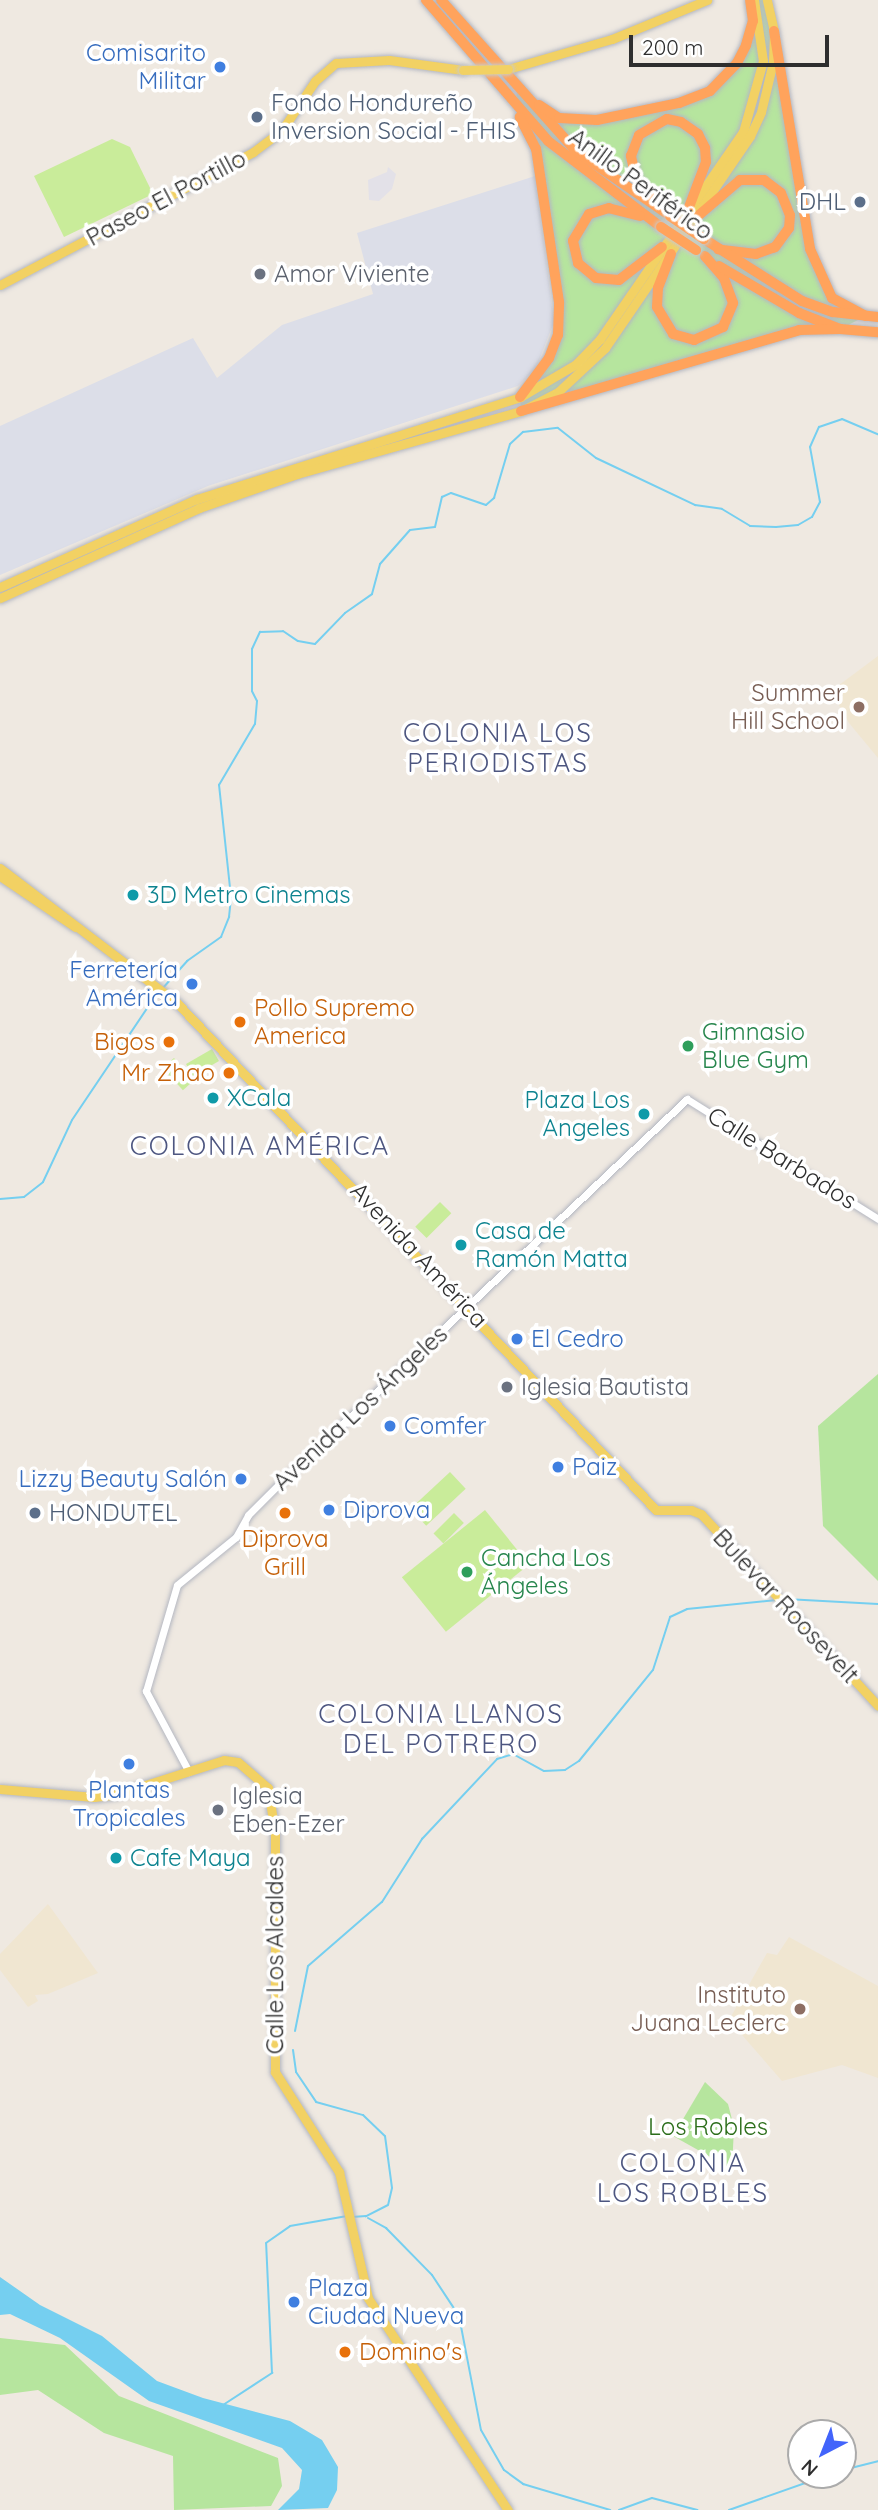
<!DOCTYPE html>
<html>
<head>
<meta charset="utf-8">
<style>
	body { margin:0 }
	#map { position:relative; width:878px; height:2510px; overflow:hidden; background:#efe9e1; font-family:Quicksand,sans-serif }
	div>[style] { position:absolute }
	.industrial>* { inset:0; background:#e3e1e8 }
	.education>* { inset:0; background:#f0e6d1 }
	.airport>* { inset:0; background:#dcdee8 }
	.green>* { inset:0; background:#b6e59e }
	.pitch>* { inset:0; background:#c9ec9a; transform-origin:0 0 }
	.water>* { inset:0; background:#75cff0 }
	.stream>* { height:2px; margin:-1px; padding:0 1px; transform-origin:1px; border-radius:1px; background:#75cff0 }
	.roads { filter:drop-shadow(0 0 2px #b4b7c1) drop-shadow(0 0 2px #b4b7c1) }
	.minor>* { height:7px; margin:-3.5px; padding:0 3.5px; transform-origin:3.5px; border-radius:3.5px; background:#fff }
	.major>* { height:9px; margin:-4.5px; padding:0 4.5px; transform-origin:4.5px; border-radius:4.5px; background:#f2d163 }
	.highway>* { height:10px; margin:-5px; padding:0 5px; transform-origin:5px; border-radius:5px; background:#ffa35c }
	.bridges { filter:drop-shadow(0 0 2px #c9c9c9) drop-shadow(0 0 2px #c9c9c9) }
	.major-bridge>* { height:9px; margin:-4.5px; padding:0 4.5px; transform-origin:4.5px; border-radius:4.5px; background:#f2d163 }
	.highway-bridge>* { height:10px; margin:-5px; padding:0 5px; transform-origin:5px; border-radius:5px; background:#ffa35c }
	.dots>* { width:19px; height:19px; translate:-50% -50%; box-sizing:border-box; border:4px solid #fff; border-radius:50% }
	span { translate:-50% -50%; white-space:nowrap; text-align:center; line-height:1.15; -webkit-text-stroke:7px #fff; paint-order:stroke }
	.shop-label { font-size:24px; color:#366cbe }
	.right { translate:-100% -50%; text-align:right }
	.left { translate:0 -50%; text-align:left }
	.service-label { font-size:24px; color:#4e5e75 }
	.street-label { font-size:24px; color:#2e2e2e }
	.worship-label { font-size:24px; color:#5b616d }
	.education-label { font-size:24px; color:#785e54 }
	.culture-label { font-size:24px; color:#0d838f }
	.food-label { font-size:24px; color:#c56008 }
	.leisure-label { font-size:24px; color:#27864d }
	.park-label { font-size:24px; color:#2c6e1b }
	.neighbourhood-label { font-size:26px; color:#4d5680; letter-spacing:2px }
	.north { position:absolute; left:787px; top:2419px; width:70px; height:70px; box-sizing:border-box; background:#fff; border:2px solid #ababab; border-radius:50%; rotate:222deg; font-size:19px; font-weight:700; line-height:28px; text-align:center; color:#2e2e2e }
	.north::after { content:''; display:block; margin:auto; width:24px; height:32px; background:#4264fb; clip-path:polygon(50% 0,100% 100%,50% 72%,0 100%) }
	.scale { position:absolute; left:629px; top:35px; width:200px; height:32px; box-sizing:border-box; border:4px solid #2e2e2e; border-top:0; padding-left:9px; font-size:21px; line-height:24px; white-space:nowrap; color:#2e2e2e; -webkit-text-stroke:5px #fff; paint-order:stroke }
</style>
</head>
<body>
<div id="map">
	<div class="industrial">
		<div style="clip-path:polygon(388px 167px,396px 174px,392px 189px,379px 201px,369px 200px,368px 180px,387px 172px)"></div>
	</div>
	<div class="education">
		<div style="clip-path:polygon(878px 656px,878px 758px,849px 723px,831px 691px)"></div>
		<div style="clip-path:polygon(48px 1904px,98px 1973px,48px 1994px,35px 1995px,38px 2001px,28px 2007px,0 1970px,0 1954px)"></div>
		<div style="clip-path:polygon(789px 1937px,878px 1986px,878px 2078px,842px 2065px,782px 2081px,729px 2020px,767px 1953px,777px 1955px)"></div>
	</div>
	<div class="airport">
		<div style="clip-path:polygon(535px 176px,554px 322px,536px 368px,518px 386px,208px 486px,0 575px,0 426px,193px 338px,217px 378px,282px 325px,373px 294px,357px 233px)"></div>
	</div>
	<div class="green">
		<div style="clip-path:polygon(751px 0,767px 0,810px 249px,832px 298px,866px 316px,840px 329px,818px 328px,521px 411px,520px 397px,558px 335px,536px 150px,516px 109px,517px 88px,549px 113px,579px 121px,710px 91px,746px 45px)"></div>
		<div style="clip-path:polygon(878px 1374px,878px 1581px,823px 1526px,818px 1426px)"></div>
		<div style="clip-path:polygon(705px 2082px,728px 2104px,734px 2127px,732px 2169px,673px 2136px)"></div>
		<div style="clip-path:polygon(0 2338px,65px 2345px,119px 2396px,278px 2458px,282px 2486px,271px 2506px,174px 2510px,173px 2456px,104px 2433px,38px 2390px,0 2395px)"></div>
	</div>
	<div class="pitch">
		<div style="clip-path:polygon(112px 139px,130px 147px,153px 194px,64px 237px,34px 176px)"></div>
		<div style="left:212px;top:1049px;width:14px;height:30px;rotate:60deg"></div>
		<div style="left:174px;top:1058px;width:30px;height:15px;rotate:48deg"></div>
		<div style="left:440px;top:1202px;width:16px;height:35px;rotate:45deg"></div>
		<div style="left:450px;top:1472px;width:23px;height:54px;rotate:47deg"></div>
		<div style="left:485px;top:1510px;width:70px;height:107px;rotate:51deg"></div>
		<div style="left:454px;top:1513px;width:14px;height:29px;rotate:45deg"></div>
	</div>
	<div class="water">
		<div style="clip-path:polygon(0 2277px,40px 2305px,102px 2336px,157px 2381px,203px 2398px,290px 2421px,322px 2440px,338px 2467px,337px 2490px,328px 2508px,278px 2510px,299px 2489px,302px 2470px,282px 2448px,149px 2401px,60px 2338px,10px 2314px,0 2315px)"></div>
	</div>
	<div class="stream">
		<div style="left:162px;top:989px;width:38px;rotate:-48deg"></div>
		<div style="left:187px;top:961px;width:42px;rotate:-35.2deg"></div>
		<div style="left:221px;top:937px;width:22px;rotate:-68deg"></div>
		<div style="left:229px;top:917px;width:20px;rotate:-84deg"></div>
		<div style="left:231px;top:897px;width:113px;rotate:-96.1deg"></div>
		<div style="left:219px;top:785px;width:71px;rotate:-59.5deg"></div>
		<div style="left:255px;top:724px;width:23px;rotate:-85deg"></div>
		<div style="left:257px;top:701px;width:11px;rotate:-117deg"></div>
		<div style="left:252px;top:691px;width:42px;rotate:-90deg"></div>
		<div style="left:252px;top:649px;width:19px;rotate:-65deg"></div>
		<div style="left:260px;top:632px;width:23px;rotate:-2deg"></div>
		<div style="left:283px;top:631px;width:18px;rotate:34deg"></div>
		<div style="left:298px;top:641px;width:17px;rotate:10deg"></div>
		<div style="left:315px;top:644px;width:43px;rotate:-45.9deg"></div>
		<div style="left:345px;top:613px;width:33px;rotate:-35deg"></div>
		<div style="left:372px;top:594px;width:31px;rotate:-75deg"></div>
		<div style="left:380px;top:564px;width:45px;rotate:-48.6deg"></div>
		<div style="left:410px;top:530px;width:25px;rotate:-7deg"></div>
		<div style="left:435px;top:527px;width:31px;rotate:-77deg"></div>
		<div style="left:442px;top:497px;width:10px;rotate:-24deg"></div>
		<div style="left:451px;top:493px;width:37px;rotate:19deg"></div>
		<div style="left:486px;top:505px;width:11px;rotate:-41deg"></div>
		<div style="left:494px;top:498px;width:56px;rotate:-73.5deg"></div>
		<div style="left:510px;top:444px;width:18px;rotate:-43deg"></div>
		<div style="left:523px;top:432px;width:35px;rotate:-7deg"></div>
		<div style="left:558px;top:428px;width:48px;rotate:38.3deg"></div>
		<div style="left:596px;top:458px;width:110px;rotate:25.4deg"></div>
		<div style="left:695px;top:505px;width:27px;rotate:8deg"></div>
		<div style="left:722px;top:509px;width:33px;rotate:31deg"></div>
		<div style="left:750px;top:526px;width:26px;rotate:2deg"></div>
		<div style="left:776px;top:527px;width:22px;rotate:-5deg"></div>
		<div style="left:798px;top:525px;width:16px;rotate:-30deg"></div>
		<div style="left:812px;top:517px;width:17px;rotate:-62deg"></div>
		<div style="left:820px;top:502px;width:56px;rotate:-100.3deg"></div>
		<div style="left:810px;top:447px;width:22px;rotate:-66deg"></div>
		<div style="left:819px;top:427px;width:24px;rotate:-19deg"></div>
		<div style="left:842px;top:419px;width:39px;rotate:23deg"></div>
		<div style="left:0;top:1199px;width:24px;rotate:-5deg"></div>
		<div style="left:24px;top:1197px;width:24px;rotate:-38deg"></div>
		<div style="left:43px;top:1182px;width:68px;rotate:-64.9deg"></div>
		<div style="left:72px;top:1120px;width:154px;rotate:-56.1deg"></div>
		<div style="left:786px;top:1599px;width:92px;rotate:3.1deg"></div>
		<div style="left:295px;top:2031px;width:66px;rotate:-78.7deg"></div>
		<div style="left:308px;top:1966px;width:98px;rotate:-40.9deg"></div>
		<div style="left:382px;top:1902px;width:75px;rotate:-57.6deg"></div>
		<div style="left:422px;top:1839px;width:110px;rotate:-46.8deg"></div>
		<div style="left:497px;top:1759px;width:17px;rotate:-17deg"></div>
		<div style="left:513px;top:1754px;width:35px;rotate:29deg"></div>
		<div style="left:544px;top:1771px;width:21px;rotate:-3deg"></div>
		<div style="left:565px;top:1770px;width:17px;rotate:-33deg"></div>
		<div style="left:579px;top:1761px;width:117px;rotate:-50.9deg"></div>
		<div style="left:653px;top:1670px;width:56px;rotate:-72.2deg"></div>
		<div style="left:670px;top:1617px;width:19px;rotate:-25deg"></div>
		<div style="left:687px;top:1609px;width:90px;rotate:-5.7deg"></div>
		<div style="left:293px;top:2050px;width:22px;rotate:82deg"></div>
		<div style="left:296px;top:2072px;width:36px;rotate:56deg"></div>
		<div style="left:316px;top:2102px;width:49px;rotate:15.5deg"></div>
		<div style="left:363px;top:2115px;width:30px;rotate:44deg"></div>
		<div style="left:385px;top:2136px;width:52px;rotate:82.3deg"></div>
		<div style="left:392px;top:2188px;width:17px;rotate:103deg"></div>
		<div style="left:388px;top:2205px;width:25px;rotate:153deg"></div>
		<div style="left:366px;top:2216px;width:14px;rotate:176deg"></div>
		<div style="left:368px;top:2218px;width:21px;rotate:29deg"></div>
		<div style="left:386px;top:2228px;width:66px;rotate:45.6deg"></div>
		<div style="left:432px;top:2275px;width:49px;rotate:56.6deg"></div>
		<div style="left:459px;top:2316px;width:116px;rotate:79.1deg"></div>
		<div style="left:481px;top:2430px;width:46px;rotate:60.1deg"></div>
		<div style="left:504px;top:2470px;width:24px;rotate:36deg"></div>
		<div style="left:523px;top:2484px;width:91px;rotate:16.6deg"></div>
		<div style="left:223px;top:2405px;width:59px;rotate:-33.1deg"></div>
		<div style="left:272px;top:2373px;width:130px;rotate:-92.6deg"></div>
		<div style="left:266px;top:2243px;width:29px;rotate:-35deg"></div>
		<div style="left:290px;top:2226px;width:58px;rotate:-10deg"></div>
		<div style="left:843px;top:2470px;width:36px;rotate:-14deg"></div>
		<div style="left:619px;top:2510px;width:35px;rotate:-20deg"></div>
		<div style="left:652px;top:2498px;width:47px;rotate:14.9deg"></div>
		<div style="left:729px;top:2510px;width:105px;rotate:-19.5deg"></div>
	</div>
	<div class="roads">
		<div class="minor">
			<div style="left:189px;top:1772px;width:92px;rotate:-118deg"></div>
			<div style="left:146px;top:1691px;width:110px;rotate:-73.7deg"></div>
			<div style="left:177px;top:1585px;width:76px;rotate:-39.1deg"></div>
			<div style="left:236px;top:1537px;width:25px;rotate:-61deg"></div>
			<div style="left:248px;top:1515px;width:44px;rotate:-45deg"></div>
			<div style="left:279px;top:1484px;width:561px;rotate:-43.34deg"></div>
			<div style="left:687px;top:1099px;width:226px;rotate:32.1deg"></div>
		</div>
		<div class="major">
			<div style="left:508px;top:69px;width:108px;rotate:-16.1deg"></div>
			<div style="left:612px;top:39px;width:103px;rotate:-22.3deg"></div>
			<div style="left:0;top:285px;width:286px;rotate:-27.7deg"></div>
			<div style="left:253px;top:152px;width:36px;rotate:-37deg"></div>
			<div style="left:282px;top:130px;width:59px;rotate:-56deg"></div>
			<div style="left:315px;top:81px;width:28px;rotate:-41deg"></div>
			<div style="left:336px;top:63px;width:53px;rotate:-3.2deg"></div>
			<div style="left:389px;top:60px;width:75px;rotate:7.7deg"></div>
			<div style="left:0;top:587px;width:216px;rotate:-24.1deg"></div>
			<div style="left:197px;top:499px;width:339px;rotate:-17.5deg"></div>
			<div style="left:520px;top:397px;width:65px;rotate:-30.5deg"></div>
			<div style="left:576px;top:364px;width:35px;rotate:-46deg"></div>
			<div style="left:600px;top:339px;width:252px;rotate:-55.4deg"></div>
			<div style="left:743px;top:132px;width:74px;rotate:-74.3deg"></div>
			<div style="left:763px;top:61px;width:62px;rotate:-98.4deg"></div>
			<div style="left:0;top:598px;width:218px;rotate:-24.3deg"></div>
			<div style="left:199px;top:508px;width:104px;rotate:-19.1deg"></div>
			<div style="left:297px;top:474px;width:233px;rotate:-15.7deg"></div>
			<div style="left:521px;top:411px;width:42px;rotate:-27.2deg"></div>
			<div style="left:558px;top:392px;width:64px;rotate:-43.1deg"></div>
			<div style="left:605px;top:348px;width:257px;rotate:-55.6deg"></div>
			<div style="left:750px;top:136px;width:26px;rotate:-65deg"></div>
			<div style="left:761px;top:112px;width:51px;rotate:-76.5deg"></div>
			<div style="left:773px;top:62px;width:31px;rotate:-88deg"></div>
			<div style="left:774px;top:31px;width:32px;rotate:-103deg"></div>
			<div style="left:0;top:868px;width:223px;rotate:37.3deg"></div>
			<div style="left:177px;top:1003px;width:697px;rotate:46.63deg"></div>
			<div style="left:656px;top:1510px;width:35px"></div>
			<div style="left:691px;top:1510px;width:11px;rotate:22deg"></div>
			<div style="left:701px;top:1514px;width:261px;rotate:47.3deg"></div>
			<div style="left:0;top:876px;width:91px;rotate:34.2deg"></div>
			<div style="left:0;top:1789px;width:94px;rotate:4.9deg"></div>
			<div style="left:94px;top:1797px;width:23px;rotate:-7deg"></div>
			<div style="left:117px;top:1794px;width:112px;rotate:-17.6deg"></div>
			<div style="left:224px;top:1760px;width:14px;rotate:8deg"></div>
			<div style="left:238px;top:1762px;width:40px;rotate:41deg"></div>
			<div style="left:268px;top:1788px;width:47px;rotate:81.3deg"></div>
			<div style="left:275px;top:1834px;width:238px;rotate:90deg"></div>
			<div style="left:275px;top:2072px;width:119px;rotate:57.4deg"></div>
			<div style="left:339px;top:2172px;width:129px;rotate:77deg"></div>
			<div style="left:368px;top:2298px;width:254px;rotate:56.6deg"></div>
		</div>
		<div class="highway">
			<div style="left:426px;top:0;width:186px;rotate:49.1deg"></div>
			<div style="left:548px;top:141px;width:142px;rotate:37.3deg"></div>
			<div style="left:441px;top:0;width:204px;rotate:48.2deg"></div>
			<div style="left:577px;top:152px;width:113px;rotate:34.5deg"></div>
			<div style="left:774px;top:31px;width:221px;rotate:80.6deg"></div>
			<div style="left:810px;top:249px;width:54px;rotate:65.8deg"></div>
			<div style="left:832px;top:298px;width:38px;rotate:28deg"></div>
			<div style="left:539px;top:105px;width:24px;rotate:33deg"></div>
			<div style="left:559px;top:118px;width:38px;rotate:3deg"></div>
			<div style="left:597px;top:120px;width:84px;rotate:-11.7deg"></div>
			<div style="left:679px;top:103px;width:33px;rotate:-21deg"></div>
			<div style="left:710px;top:91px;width:39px;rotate:-46deg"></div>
			<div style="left:737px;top:63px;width:20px;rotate:-63deg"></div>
			<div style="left:746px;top:45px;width:25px;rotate:-74deg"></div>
			<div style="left:753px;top:21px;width:21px;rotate:-98deg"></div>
			<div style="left:655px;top:202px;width:31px;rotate:-128deg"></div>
			<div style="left:636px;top:178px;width:23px;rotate:-103deg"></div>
			<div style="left:631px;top:156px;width:22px;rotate:-69deg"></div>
			<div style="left:639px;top:135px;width:32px;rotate:-30deg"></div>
			<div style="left:667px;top:119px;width:14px;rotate:12deg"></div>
			<div style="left:681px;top:122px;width:21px;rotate:35deg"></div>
			<div style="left:698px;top:134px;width:16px;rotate:63deg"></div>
			<div style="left:705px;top:148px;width:14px;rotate:86deg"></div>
			<div style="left:706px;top:162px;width:48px;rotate:110.7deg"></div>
			<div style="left:699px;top:215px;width:54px;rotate:-40.5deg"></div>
			<div style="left:740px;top:180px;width:24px"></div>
			<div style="left:764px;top:180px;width:21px;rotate:37deg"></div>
			<div style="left:781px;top:193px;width:24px;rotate:68deg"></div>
			<div style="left:790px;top:215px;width:13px;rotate:94deg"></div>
			<div style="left:789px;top:228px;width:24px;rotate:126deg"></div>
			<div style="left:775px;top:247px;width:20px;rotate:160deg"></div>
			<div style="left:756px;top:254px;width:38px;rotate:-173deg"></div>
			<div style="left:640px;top:216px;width:32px;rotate:-166deg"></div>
			<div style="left:609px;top:208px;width:21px;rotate:163deg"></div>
			<div style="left:589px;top:214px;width:31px;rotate:121deg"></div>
			<div style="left:573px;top:241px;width:23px;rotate:77deg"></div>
			<div style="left:578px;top:263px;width:23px;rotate:40deg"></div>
			<div style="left:596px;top:278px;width:23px;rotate:5deg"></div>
			<div style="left:619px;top:280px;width:54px;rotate:-37.5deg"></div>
			<div style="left:704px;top:239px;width:116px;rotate:32.3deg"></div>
			<div style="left:802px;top:301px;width:33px;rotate:20deg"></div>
			<div style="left:833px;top:312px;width:45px;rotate:6.3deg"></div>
			<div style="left:671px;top:254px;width:36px;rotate:111deg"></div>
			<div style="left:658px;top:288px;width:19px;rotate:93deg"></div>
			<div style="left:657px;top:307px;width:31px;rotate:59deg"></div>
			<div style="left:673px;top:334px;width:22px;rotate:16deg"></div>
			<div style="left:694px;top:340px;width:32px;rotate:-24deg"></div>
			<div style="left:723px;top:327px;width:26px;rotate:-67deg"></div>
			<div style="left:733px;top:303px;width:27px;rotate:-110deg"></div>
			<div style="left:724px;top:278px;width:29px;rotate:-131deg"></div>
			<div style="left:719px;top:266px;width:93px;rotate:30.4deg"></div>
			<div style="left:799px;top:313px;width:44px;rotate:21.3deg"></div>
			<div style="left:840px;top:329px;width:38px;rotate:5deg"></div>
			<div style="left:520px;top:397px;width:49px;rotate:-53.4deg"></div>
			<div style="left:549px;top:358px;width:25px;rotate:-69deg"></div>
			<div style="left:558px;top:335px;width:33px;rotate:-88deg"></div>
			<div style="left:559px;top:302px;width:155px;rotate:-98.5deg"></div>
			<div style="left:536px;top:149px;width:36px;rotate:-117deg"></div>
			<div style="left:521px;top:411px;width:290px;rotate:-16.2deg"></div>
			<div style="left:799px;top:330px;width:41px;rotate:-1.4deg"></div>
		</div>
	</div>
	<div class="bridges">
		<div class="major-bridge">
			<div style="left:463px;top:70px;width:45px;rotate:-1.3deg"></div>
		</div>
		<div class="highway-bridge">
			<div style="left:670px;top:216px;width:41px;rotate:34.1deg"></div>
			<div style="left:661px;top:227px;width:42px;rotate:33.3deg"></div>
		</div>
	</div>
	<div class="dots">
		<div style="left:220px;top:67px;background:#3f7fe0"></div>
		<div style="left:257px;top:117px;background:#5c6f8a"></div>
		<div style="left:860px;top:202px;background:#5c6f8a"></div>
		<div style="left:260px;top:274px;background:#6b7280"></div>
		<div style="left:859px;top:707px;background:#8d6e63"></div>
		<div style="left:133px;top:895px;background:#0f9aa8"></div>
		<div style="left:192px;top:984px;background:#3f7fe0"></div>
		<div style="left:240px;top:1022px;background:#e8710a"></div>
		<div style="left:169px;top:1042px;background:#e8710a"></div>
		<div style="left:688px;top:1046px;background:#2e9e5b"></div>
		<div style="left:229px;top:1073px;background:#e8710a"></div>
		<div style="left:213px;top:1098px;background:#0f9aa8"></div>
		<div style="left:644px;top:1114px;background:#0f9aa8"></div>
		<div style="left:461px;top:1245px;background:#0f9aa8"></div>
		<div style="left:517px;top:1339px;background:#3f7fe0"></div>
		<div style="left:507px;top:1387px;background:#6b7280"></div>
		<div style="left:390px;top:1426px;background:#3f7fe0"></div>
		<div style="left:558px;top:1467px;background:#3f7fe0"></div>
		<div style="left:241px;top:1479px;background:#3f7fe0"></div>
		<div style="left:329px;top:1510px;background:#3f7fe0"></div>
		<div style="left:35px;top:1513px;background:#5c6f8a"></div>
		<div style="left:285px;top:1513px;background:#e8710a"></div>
		<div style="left:467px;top:1572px;background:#2e9e5b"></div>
		<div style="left:129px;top:1764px;background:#3f7fe0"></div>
		<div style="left:218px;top:1810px;background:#6b7280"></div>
		<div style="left:116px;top:1858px;background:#0f9aa8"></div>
		<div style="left:800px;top:2009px;background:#8d6e63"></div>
		<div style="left:294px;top:2302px;background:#3f7fe0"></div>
		<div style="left:345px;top:2352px;background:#e8710a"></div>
	</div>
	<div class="shop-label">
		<span class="right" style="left:206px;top:67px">Comisarito<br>Militar</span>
		<span class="right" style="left:178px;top:984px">Ferretería<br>América</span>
		<span class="left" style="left:531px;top:1339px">El Cedro</span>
		<span class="left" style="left:404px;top:1426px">Comfer</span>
		<span class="left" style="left:572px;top:1467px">Paiz</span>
		<span class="right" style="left:227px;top:1479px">Lizzy Beauty Salón</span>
		<span class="left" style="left:343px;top:1510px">Diprova</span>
		<span style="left:129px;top:1804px">Plantas<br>Tropicales</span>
		<span class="left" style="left:308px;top:2302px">Plaza<br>Ciudad Nueva</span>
	</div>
	<div class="service-label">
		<span class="left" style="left:271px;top:117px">Fondo Hondureño<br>Inversion Social - FHIS</span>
		<span class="right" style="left:846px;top:202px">DHL</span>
		<span class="left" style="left:49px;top:1513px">HONDUTEL</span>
	</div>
	<div class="street-label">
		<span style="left:641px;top:184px;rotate:36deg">Anillo Periférico</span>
		<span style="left:166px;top:198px;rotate:-28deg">Paseo El Portillo</span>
		<span style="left:782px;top:1158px;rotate:32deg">Calle Barbados</span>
		<span style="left:419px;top:1255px;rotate:47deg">Avenida América</span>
		<span style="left:360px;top:1408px;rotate:-43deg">Avenida Los Ángeles</span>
		<span style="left:786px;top:1606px;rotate:47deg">Bulevar Roosevelt</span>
		<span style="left:275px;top:1955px;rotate:-90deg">Calle Los Alcaldes</span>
	</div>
	<div class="worship-label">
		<span class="left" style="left:274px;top:274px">Amor Viviente</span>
		<span class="left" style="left:521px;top:1387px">Iglesia Bautista</span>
		<span class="left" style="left:232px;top:1810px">Iglesia<br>Eben-Ezer</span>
	</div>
	<div class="education-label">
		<span class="right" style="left:845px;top:707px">Summer<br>Hill School</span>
		<span class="right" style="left:786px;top:2009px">Instituto<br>Juana Leclerc</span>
	</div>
	<div class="culture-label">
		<span class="left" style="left:147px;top:895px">3D Metro Cinemas</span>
		<span class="left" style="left:227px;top:1098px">XCala</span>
		<span class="right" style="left:630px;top:1114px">Plaza Los<br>Angeles</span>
		<span class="left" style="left:475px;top:1245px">Casa de<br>Ramón Matta</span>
		<span class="left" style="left:130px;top:1858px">Cafe Maya</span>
	</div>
	<div class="food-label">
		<span class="left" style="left:254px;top:1022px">Pollo Supremo<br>America</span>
		<span class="right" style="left:155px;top:1042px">Bigos</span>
		<span class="right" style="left:215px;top:1073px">Mr Zhao</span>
		<span style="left:285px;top:1553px">Diprova<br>Grill</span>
		<span class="left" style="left:359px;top:2352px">Domino's</span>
	</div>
	<div class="leisure-label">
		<span class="left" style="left:702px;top:1046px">Gimnasio<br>Blue Gym</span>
		<span class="left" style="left:481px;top:1572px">Cancha Los<br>Ángeles</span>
	</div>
	<div class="park-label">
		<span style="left:708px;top:2127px">Los Robles</span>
	</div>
	<div class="neighbourhood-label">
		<span style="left:498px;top:748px">COLONIA LOS<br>PERIODISTAS</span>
		<span style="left:260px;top:1146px">COLONIA AMÉRICA</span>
		<span style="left:441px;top:1729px">COLONIA LLANOS<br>DEL POTRERO</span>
		<span style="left:683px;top:2178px">COLONIA<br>LOS ROBLES</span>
	</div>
	<div class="north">N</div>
	<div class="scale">200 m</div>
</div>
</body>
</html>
